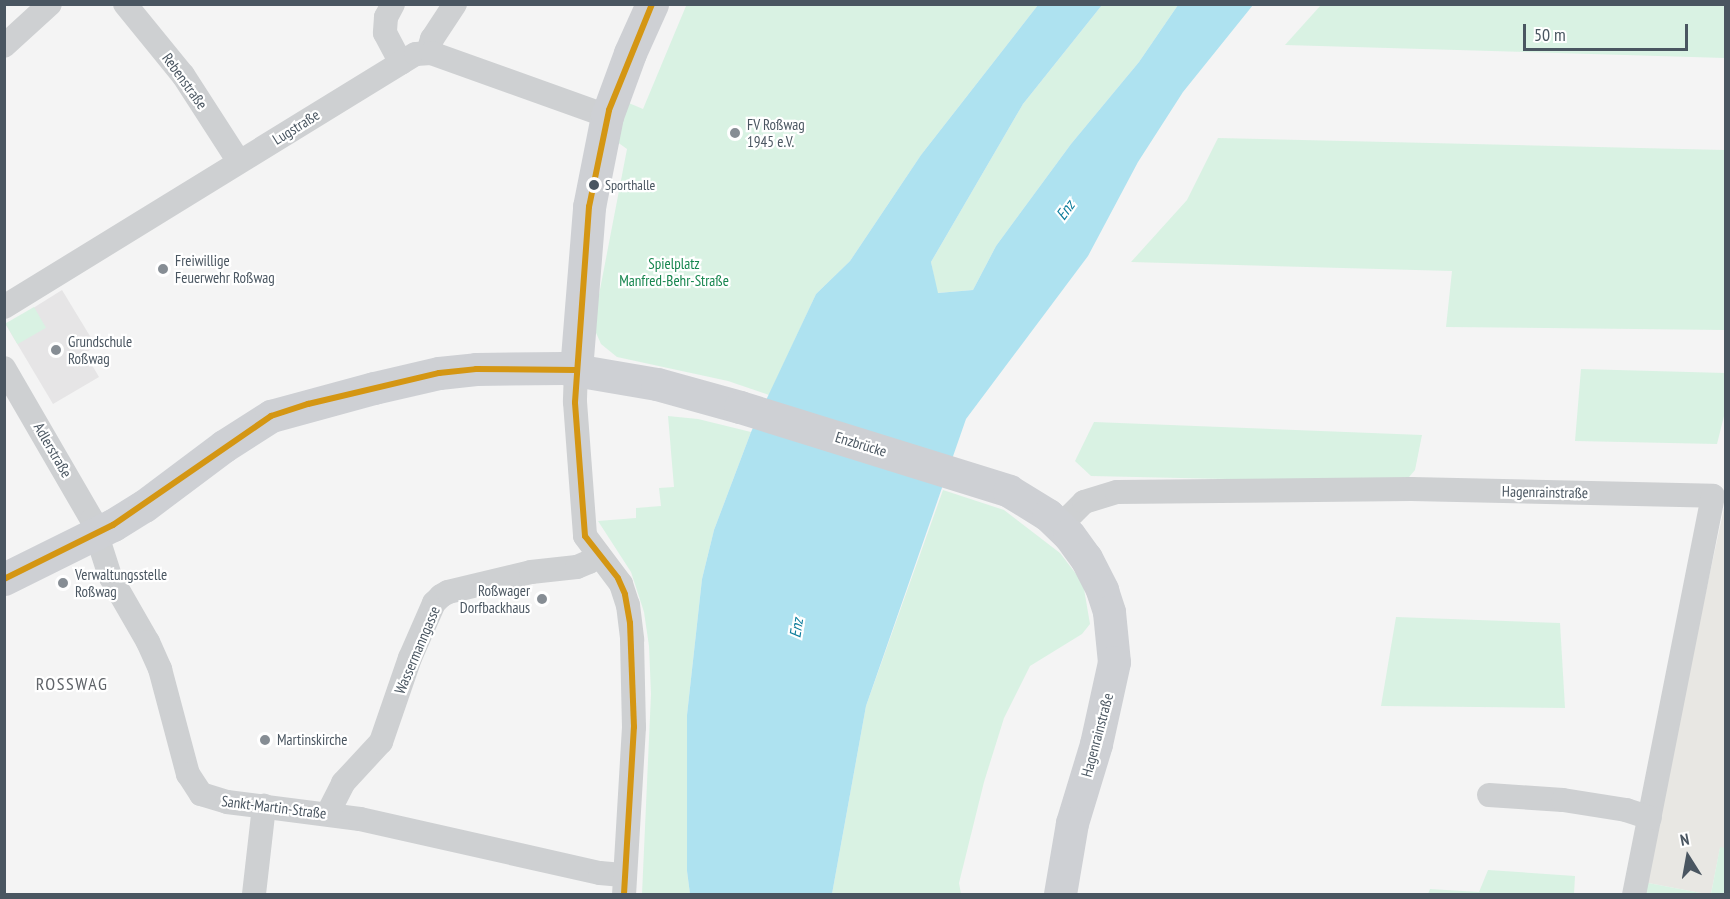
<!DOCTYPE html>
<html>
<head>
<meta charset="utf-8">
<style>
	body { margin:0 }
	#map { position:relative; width:1730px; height:899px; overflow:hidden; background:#f4f4f4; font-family:"PT Sans Narrow",sans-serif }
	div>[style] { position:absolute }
	.commercial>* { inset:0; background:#e8e7e3 }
	.education>* { inset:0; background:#e6e5e6 }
	.green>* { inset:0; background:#d9f2e3; transform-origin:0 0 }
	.water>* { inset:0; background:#aee2f0 }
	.street>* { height:24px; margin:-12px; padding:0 12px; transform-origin:12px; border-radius:12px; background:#ced0d2 }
	.secondary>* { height:33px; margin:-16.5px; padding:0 16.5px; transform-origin:16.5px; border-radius:16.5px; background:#ced0d4 }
	.bus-1>* { height:6px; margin:-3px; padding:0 3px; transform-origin:3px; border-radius:3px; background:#d49613 }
	.dots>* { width:16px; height:16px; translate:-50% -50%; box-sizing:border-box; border:3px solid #fff; border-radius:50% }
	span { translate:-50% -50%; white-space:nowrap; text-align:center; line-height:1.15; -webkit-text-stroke:4.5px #fff; paint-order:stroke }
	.bus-label { font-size:14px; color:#4a5661 }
	.left { translate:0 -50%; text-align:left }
	.street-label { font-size:15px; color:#4a5661 }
	.poi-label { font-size:15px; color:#4a5661 }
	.right { translate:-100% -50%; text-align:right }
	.park-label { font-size:15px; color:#17864f }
	.water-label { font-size:16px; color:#0c7c9b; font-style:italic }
	.quarter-label { font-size:18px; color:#5f6368; letter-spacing:1.5px }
	.frame { position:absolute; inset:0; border:6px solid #4a5661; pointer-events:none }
	.north { position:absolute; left:1658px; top:827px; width:60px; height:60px; -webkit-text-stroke:4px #fff; paint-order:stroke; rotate:349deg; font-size:16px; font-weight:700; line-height:24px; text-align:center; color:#4a5661 }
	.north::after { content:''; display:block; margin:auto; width:21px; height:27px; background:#4a5661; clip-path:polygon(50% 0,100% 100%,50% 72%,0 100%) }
	.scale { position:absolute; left:1523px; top:24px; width:165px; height:27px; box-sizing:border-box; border:3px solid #4a5661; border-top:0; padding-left:8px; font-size:18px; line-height:21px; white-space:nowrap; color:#4a5661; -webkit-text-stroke:4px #fff; paint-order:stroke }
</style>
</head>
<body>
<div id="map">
	<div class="commercial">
		<div style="clip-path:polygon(1724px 508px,1725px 848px,1720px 848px,1711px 894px,1706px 894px,1643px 882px)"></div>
	</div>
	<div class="education">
		<div style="clip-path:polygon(62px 290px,96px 346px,85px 353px,99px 377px,53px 404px,6px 325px)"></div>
	</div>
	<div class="green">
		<div style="clip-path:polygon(684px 5px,1038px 5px,921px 155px,850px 261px,816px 294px,769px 395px,728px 381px,617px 357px,601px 344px,593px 326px,627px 149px,613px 139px,624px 101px,643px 109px,686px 6px)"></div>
		<div style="clip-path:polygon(1102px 5px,1178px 5px,1139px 62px,1071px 144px,996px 246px,973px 290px,937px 293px,931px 262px,1023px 104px)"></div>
		<div style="clip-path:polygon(1321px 5px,1725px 5px,1725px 58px,1285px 45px)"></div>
		<div style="clip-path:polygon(1218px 138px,1725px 150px,1725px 330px,1446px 327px,1452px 271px,1131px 262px,1187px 200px)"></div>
		<div style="left:34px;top:307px;width:24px;height:33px;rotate:60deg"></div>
		<div style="clip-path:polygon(1581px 369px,1725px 373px,1725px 412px,1717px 444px,1575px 441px)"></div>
		<div style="clip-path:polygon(668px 416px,698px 419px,751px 432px,714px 530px,702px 579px,687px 715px,687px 871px,690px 894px,642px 894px,651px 694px,649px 646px,644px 612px,631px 572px,598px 521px,636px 518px,636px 508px,661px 506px,659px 488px,674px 487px)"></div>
		<div style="clip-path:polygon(1094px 422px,1422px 435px,1415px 470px,1404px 483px,1091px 476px,1075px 461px)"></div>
		<div style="clip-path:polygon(943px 490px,1004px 510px,1060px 553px,1083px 583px,1090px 624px,1082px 634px,1030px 666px,1004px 718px,984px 782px,959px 883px,961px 894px,832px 894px,866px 706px)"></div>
		<div style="clip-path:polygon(1396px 617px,1560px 623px,1565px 708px,1381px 706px)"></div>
		<div style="clip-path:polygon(1720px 847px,1725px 848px,1725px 894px,1711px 894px)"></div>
		<div style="clip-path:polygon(1488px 870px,1575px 876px,1574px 894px,1428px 894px,1430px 889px,1479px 892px)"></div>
		<div style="clip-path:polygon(1643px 882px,1706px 894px,1641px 894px)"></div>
	</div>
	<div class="water">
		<div style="clip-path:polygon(1038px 5px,1102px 5px,1023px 104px,931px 262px,938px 293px,973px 290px,996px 246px,1071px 144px,1139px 62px,1178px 5px,1253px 5px,1183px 92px,1138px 162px,1088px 256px,966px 419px,866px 706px,832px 894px,690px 894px,687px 871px,687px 715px,702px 579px,714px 530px,751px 432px,816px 294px,850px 261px,921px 155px)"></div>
	</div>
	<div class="street">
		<div style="left:125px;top:4px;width:92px;rotate:50.8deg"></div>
		<div style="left:183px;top:75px;width:103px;rotate:57.2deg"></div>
		<div style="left:393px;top:4px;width:15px;rotate:118deg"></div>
		<div style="left:386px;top:17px;width:16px;rotate:94deg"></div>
		<div style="left:385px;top:33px;width:34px;rotate:62deg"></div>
		<div style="left:4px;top:46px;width:62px;rotate:-42.4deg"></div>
		<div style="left:428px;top:52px;width:14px;rotate:-73deg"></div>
		<div style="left:432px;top:39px;width:42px;rotate:-56.7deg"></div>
		<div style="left:4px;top:307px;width:483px;rotate:-31.6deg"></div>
		<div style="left:416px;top:54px;width:15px;rotate:-4deg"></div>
		<div style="left:431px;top:53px;width:187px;rotate:19.7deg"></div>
		<div style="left:4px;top:368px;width:176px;rotate:59.9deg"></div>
		<div style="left:92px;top:520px;width:59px;rotate:72.2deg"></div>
		<div style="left:110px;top:576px;width:76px;rotate:60.1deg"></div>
		<div style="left:148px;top:642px;width:30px;rotate:66deg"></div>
		<div style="left:160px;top:669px;width:109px;rotate:75.1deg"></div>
		<div style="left:188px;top:774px;width:24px;rotate:57deg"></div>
		<div style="left:201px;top:794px;width:27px;rotate:17deg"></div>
		<div style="left:227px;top:802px;width:134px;rotate:7.3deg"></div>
		<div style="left:360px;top:819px;width:246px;rotate:12.7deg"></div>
		<div style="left:600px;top:873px;width:25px;rotate:5deg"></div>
		<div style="left:576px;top:370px;width:32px;rotate:92deg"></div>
		<div style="left:575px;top:402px;width:134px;rotate:85.7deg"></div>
		<div style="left:585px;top:536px;width:60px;rotate:53.1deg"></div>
		<div style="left:621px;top:584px;width:22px;rotate:72deg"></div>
		<div style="left:628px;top:605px;width:35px;rotate:83deg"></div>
		<div style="left:632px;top:640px;width:87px;rotate:88.7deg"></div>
		<div style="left:634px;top:727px;width:167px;rotate:93.4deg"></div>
		<div style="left:1060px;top:526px;width:34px;rotate:-45deg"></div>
		<div style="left:1084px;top:502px;width:34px;rotate:-17deg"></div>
		<div style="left:1117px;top:492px;width:294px;rotate:-0.6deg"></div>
		<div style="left:1411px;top:489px;width:302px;rotate:1.3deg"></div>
		<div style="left:1713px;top:496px;width:406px;rotate:101.2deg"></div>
		<div style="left:1489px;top:795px;width:74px;rotate:3.9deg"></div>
		<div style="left:1563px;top:800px;width:64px;rotate:9deg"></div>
		<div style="left:1626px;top:810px;width:25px;rotate:18deg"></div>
		<div style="left:328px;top:813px;width:34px;rotate:-63deg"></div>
		<div style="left:343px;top:783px;width:56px;rotate:-47.2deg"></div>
		<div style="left:381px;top:742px;width:89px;rotate:-71deg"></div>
		<div style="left:410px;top:658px;width:60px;rotate:-66.4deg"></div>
		<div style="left:434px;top:603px;width:10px;rotate:-45deg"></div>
		<div style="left:441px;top:596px;width:8px;rotate:-30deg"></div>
		<div style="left:448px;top:592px;width:85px;rotate:-13.5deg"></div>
		<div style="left:531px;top:572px;width:46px;rotate:-6.2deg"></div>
		<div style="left:577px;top:567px;width:13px;rotate:-23deg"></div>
		<div style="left:589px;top:562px;width:12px;rotate:-42deg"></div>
		<div style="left:254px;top:894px;width:89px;rotate:-83.5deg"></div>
	</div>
	<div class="secondary">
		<div style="left:576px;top:370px;width:164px;rotate:-85.4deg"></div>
		<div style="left:589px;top:207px;width:93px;rotate:-78.8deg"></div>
		<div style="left:607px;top:116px;width:67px;rotate:-69.9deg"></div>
		<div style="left:630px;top:53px;width:54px;rotate:-65.8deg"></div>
		<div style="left:4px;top:579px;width:122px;rotate:-26.4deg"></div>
		<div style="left:113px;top:525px;width:36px;rotate:-32deg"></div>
		<div style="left:144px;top:506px;width:100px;rotate:-36.9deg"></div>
		<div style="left:224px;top:446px;width:56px;rotate:-32.6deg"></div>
		<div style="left:271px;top:416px;width:107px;rotate:-15.2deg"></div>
		<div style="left:374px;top:388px;width:67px;rotate:-13deg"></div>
		<div style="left:439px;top:373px;width:37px;rotate:-6deg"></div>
		<div style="left:476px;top:369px;width:87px;rotate:-0.7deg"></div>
		<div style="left:563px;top:368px;width:95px;rotate:9.7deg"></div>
		<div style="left:657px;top:384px;width:86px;rotate:15.5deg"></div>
		<div style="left:740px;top:407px;width:282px;rotate:17.3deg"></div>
		<div style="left:1009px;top:491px;width:46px;rotate:31.6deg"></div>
		<div style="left:1048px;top:515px;width:29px;rotate:44deg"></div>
		<div style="left:1069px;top:535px;width:29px;rotate:54deg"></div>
		<div style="left:1086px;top:558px;width:36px;rotate:63deg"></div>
		<div style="left:1102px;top:590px;width:23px;rotate:72deg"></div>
		<div style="left:1109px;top:612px;width:50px;rotate:84.3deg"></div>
		<div style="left:1114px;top:662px;width:84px;rotate:102.4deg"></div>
		<div style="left:1096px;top:744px;width:83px;rotate:106.9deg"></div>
		<div style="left:1072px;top:823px;width:72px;rotate:99.6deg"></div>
	</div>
	<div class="bus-1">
		<div style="left:4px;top:579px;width:122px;rotate:-26.4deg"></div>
		<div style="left:113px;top:525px;width:192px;rotate:-34.6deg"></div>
		<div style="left:271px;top:416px;width:39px;rotate:-18deg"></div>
		<div style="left:308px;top:404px;width:135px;rotate:-13.3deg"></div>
		<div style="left:439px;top:373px;width:37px;rotate:-6deg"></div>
		<div style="left:476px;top:369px;width:100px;rotate:0.6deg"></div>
		<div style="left:624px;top:894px;width:167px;rotate:-86.6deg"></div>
		<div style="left:634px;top:727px;width:104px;rotate:-92.2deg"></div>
		<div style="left:630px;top:623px;width:29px;rotate:-100deg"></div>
		<div style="left:625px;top:594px;width:17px;rotate:-114deg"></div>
		<div style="left:618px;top:578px;width:53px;rotate:-128.2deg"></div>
		<div style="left:585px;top:536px;width:134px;rotate:-94.3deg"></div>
		<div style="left:575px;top:402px;width:196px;rotate:-85.9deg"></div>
		<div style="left:589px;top:207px;width:99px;rotate:-78.3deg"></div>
		<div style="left:609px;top:110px;width:114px;rotate:-67.9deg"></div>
	</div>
	<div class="dots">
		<div style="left:735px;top:133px;background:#868d94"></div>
		<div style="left:594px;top:185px;background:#4a5661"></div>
		<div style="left:163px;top:269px;background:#868d94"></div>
		<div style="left:56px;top:350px;background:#868d94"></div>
		<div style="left:63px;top:583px;background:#868d94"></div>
		<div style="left:542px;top:599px;background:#868d94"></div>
		<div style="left:265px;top:740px;background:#868d94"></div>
	</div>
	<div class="bus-label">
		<span class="left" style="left:605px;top:185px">Sporthalle</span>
	</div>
	<div class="street-label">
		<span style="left:185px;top:81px;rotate:54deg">Rebenstraße</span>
		<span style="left:296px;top:127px;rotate:-32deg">Lugstraße</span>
		<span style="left:861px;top:444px;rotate:17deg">Enzbrücke</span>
		<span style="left:53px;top:450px;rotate:60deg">Adlerstraße</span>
		<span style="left:1545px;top:492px;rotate:1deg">Hagenrainstraße</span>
		<span style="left:417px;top:650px;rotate:-67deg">Wassermanngasse</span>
		<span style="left:1097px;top:735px;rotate:-75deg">Hagenrainstraße</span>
		<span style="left:274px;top:807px;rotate:7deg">Sankt-Martin-Straße</span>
	</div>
	<div class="poi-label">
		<span class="left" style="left:747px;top:133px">FV Roßwag<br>1945 e.V.</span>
		<span class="left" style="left:175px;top:269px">Freiwillige<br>Feuerwehr Roßwag</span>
		<span class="left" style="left:68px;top:350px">Grundschule<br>Roßwag</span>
		<span class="left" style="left:75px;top:583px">Verwaltungsstelle<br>Roßwag</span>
		<span class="right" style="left:530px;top:599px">Roßwager<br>Dorfbackhaus</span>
		<span class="left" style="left:277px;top:740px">Martinskirche</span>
	</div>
	<div class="park-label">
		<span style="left:674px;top:272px">Spielplatz<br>Manfred-Behr-Straße</span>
	</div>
	<div class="water-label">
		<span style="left:1065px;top:210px;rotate:-54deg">Enz</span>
		<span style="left:796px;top:628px;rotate:-81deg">Enz</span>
	</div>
	<div class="quarter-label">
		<span style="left:72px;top:684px">ROSSWAG</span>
	</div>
	<div class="frame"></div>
	<div class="north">N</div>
	<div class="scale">50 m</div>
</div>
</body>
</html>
